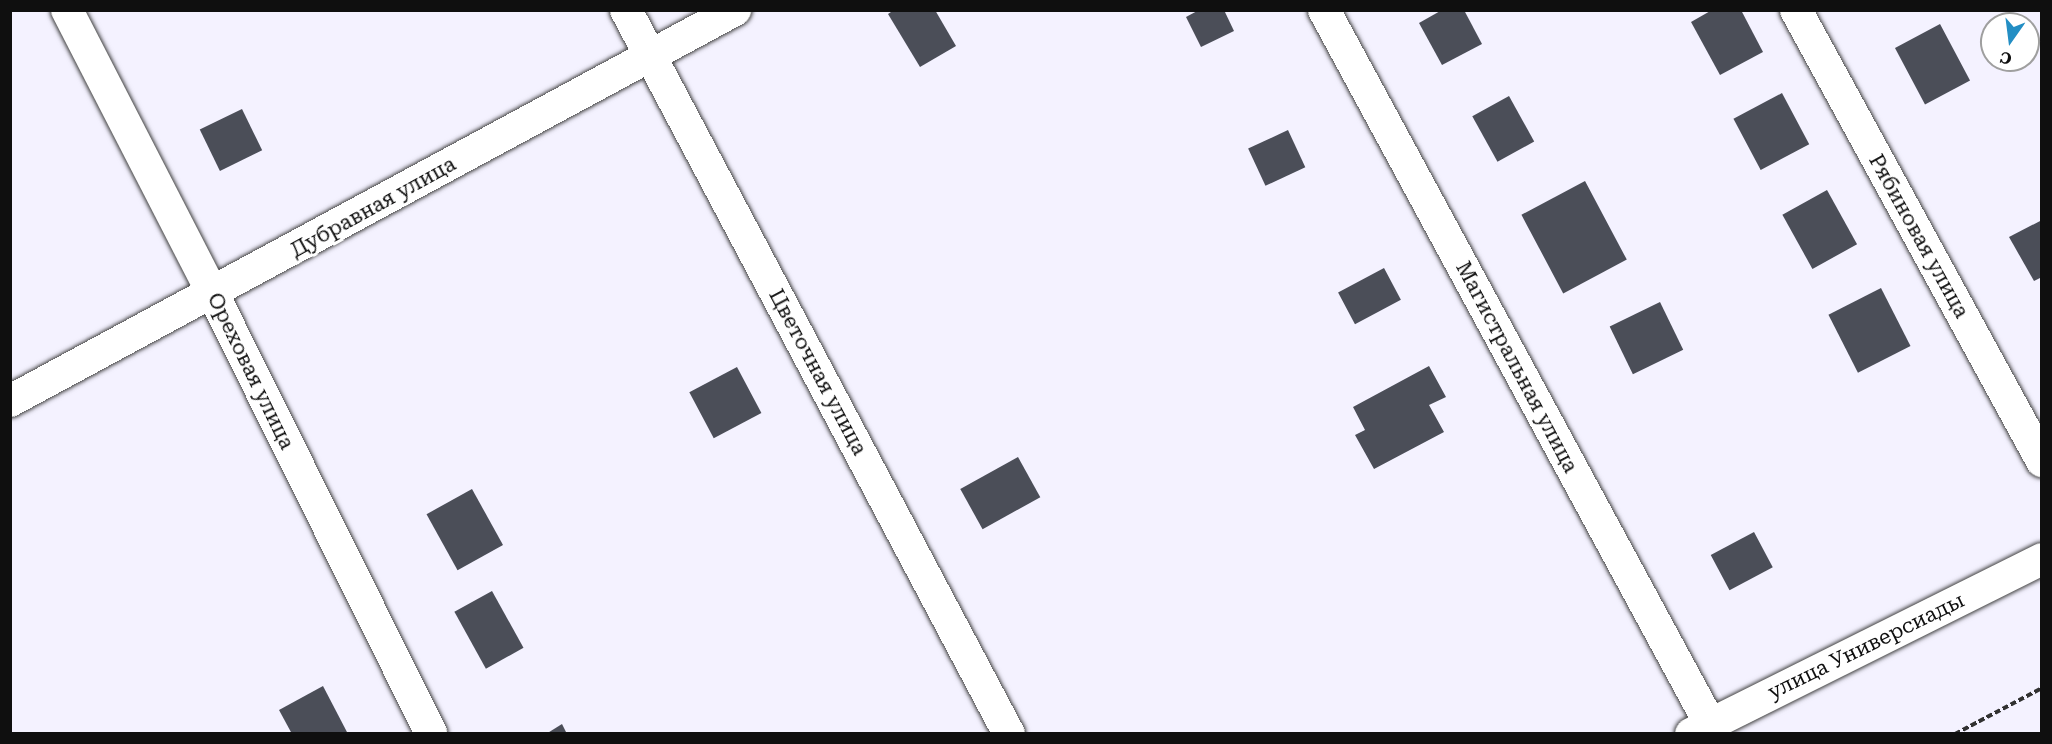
<!DOCTYPE html>
<html>
<head>
<meta charset="utf-8">
<style>
	body { margin:0 }
	#map { position:relative; width:2052px; height:744px; overflow:hidden; background:#f4f2ff; font-family:"Roboto Serif",serif }
	div>[style] { position:absolute }
	.building>* { inset:0; background:#4b4e58; transform-origin:0 0 }
	.path>* { height:4px; margin-top:-2px; transform-origin:0; background:repeating-linear-gradient(90deg,#313131 0 6px,transparent 0 9px) }
	.roads { filter:drop-shadow(0 0 2px #424242) drop-shadow(0 0 2px #424242) }
	.street>* { height:32px; margin:-16px; padding:0 16px; transform-origin:16px; border-radius:16px; background:#fff }
	span { translate:-50% -50%; white-space:nowrap; text-align:center; line-height:1.15; -webkit-text-stroke:6px #fff; paint-order:stroke }
	.street-label { font-size:21px; color:#0f0f0f }
	.frame { position:absolute; inset:0; border:12px solid #0f0f0f; pointer-events:none }
	.north { position:absolute; left:1980px; top:12px; width:60px; height:60px; box-sizing:border-box; background:#fff; border:2px solid #9f9f9f; border-radius:50%; rotate:194deg; font-size:16px; font-weight:700; line-height:24px; text-align:center; color:#0f0f0f }
	.north::after { content:''; display:block; margin:auto; width:21px; height:27px; background:#238ec4; clip-path:polygon(50% 0,100% 100%,50% 72%,0 100%) }
</style>
</head>
<body>
<div id="map">
	<div class="building">
		<div style="clip-path:polygon(894px 10px,935px 10px,956px 46px,920px 67px,888px 14px)"></div>
		<div style="clip-path:polygon(1199px 10px,1224px 10px,1234px 31px,1201px 47px,1186px 17px)"></div>
		<div style="clip-path:polygon(1442px 10px,1464px 10px,1482px 44px,1442px 65px,1419px 23px)"></div>
		<div style="clip-path:polygon(1712px 10px,1741px 10px,1763px 52px,1720px 75px,1691px 22px)"></div>
		<div style="left:1940px;top:24px;width:64px;height:51px;rotate:62deg"></div>
		<div style="left:1782px;top:93px;width:58px;height:55px;rotate:62deg"></div>
		<div style="left:1509px;top:96px;width:52px;height:42px;rotate:61deg"></div>
		<div style="left:242px;top:109px;width:46px;height:47px;rotate:64deg"></div>
		<div style="left:1288px;top:130px;width:41px;height:44px;rotate:65deg"></div>
		<div style="left:1585px;top:181px;width:89px;height:72px;rotate:62deg"></div>
		<div style="left:1827px;top:190px;width:62px;height:51px;rotate:61deg"></div>
		<div style="clip-path:polygon(2042px 220px,2042px 277px,2034px 281px,2009px 237px)"></div>
		<div style="left:1384px;top:268px;width:36px;height:52px;rotate:62deg"></div>
		<div style="left:1881px;top:288px;width:65px;height:59px;rotate:63deg"></div>
		<div style="left:1660px;top:302px;width:53px;height:56px;rotate:64deg"></div>
		<div style="clip-path:polygon(1429px 366px,1446px 397px,1429px 405px,1444px 432px,1374px 469px,1355px 435px,1365px 430px,1353px 407px)"></div>
		<div style="left:737px;top:367px;width:52px;height:54px;rotate:62deg"></div>
		<div style="left:1018px;top:457px;width:46px;height:66px;rotate:61deg"></div>
		<div style="left:472px;top:489px;width:64px;height:52px;rotate:61deg"></div>
		<div style="left:1754px;top:532px;width:40px;height:49px;rotate:62deg"></div>
		<div style="left:492px;top:591px;width:65px;height:43px;rotate:61deg"></div>
		<div style="clip-path:polygon(323px 686px,348px 734px,292px 734px,279px 710px)"></div>
		<div style="clip-path:polygon(562px 724px,567px 734px,546px 734px)"></div>
	</div>
	<div class="path">
		<div style="left:1955px;top:734px;width:98px;rotate:-27.9deg"></div>
	</div>
	<div class="roads">
		<div class="street">
			<div style="left:67px;top:10px;width:319px;rotate:62.8deg"></div>
			<div style="left:213px;top:294px;width:491px;rotate:63.6deg"></div>
			<div style="left:626px;top:10px;width:819px;rotate:62.12deg"></div>
			<div style="left:1324px;top:10px;width:812px;rotate:61.6deg"></div>
			<div style="left:1796px;top:10px;width:514px;rotate:61.39deg"></div>
			<div style="left:10px;top:401px;width:824px;rotate:-28.34deg"></div>
			<div style="left:1691px;top:734px;width:392px;rotate:-26.5deg"></div>
		</div>
	</div>
	<div class="street-label">
		<span style="left:373px;top:207px;rotate:-29deg">Дубравная улица</span>
		<span style="left:1919px;top:236px;rotate:61deg">Рябиновая улица</span>
		<span style="left:1517px;top:367px;rotate:62deg">Магистральная улица</span>
		<span style="left:251px;top:371px;rotate:64deg">Ореховая улица</span>
		<span style="left:818px;top:372px;rotate:62deg">Цветочная улица</span>
		<span style="left:1866px;top:646px;rotate:-26deg">улица Универсиады</span>
	</div>
	<div class="frame"></div>
	<div class="north">С</div>
</div>
</body>
</html>
